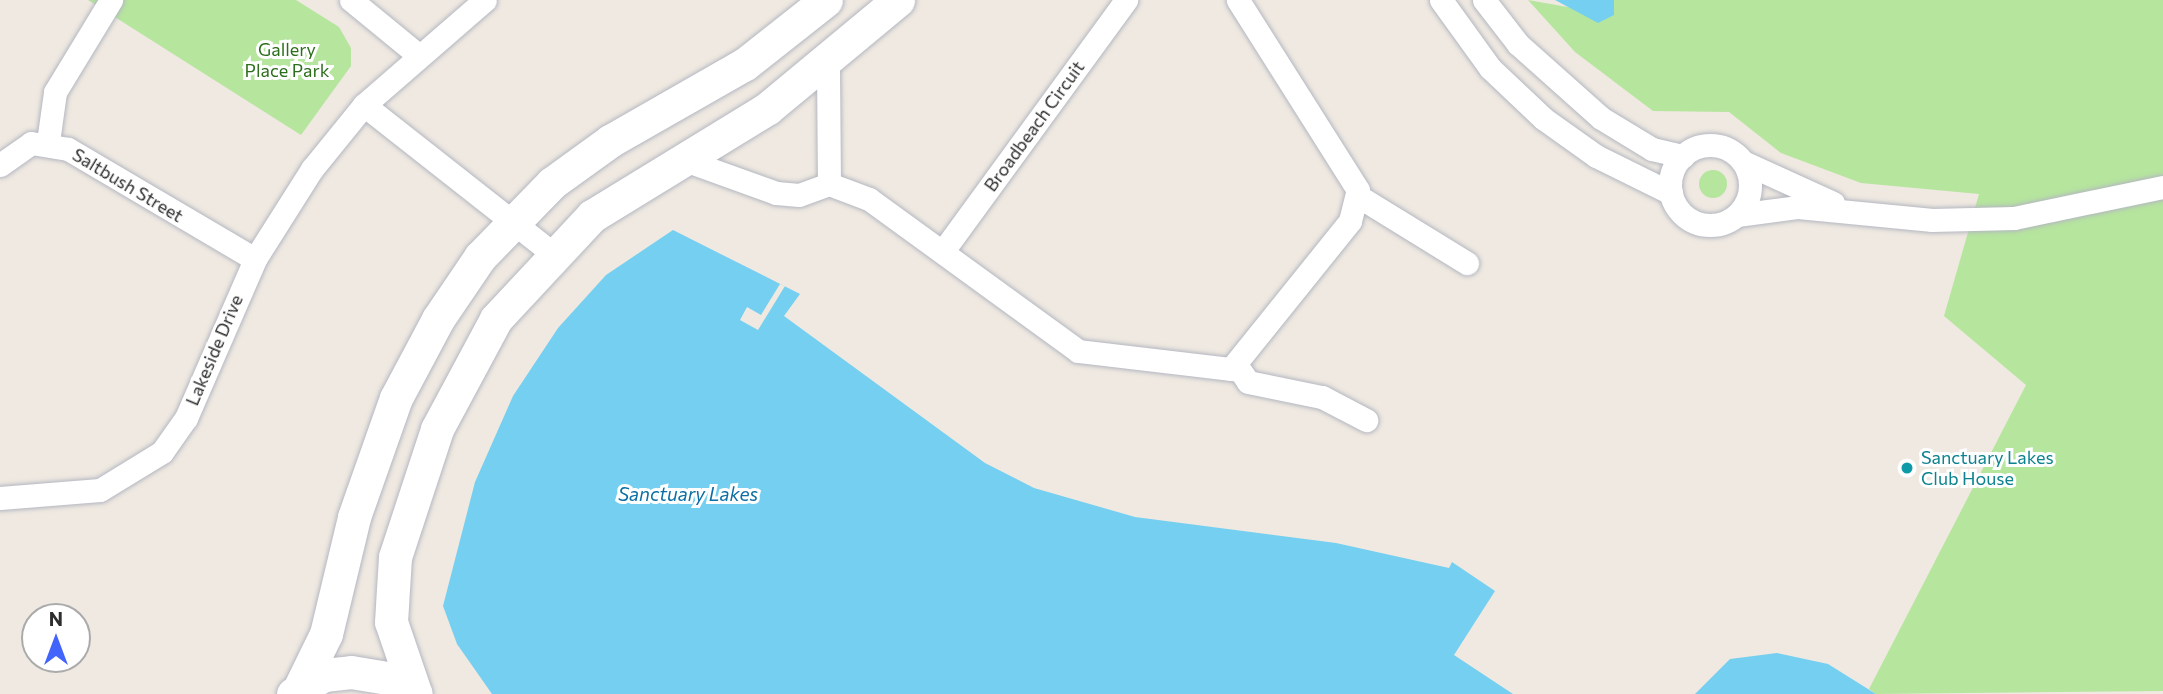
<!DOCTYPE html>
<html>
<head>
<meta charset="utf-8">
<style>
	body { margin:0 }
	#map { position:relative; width:2163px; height:694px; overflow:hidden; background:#efe9e1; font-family:Commissioner,sans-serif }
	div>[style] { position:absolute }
	.green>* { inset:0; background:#b6e59e }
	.round { border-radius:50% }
	.water>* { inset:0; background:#75cff0 }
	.pier>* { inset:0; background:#efe9e1 }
	.roads { filter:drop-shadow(0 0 2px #b4b7c1) drop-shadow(0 0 2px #b4b7c1) }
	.street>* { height:23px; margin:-11.5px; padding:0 11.5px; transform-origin:11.5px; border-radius:11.5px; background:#fff }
	.street>.ring { margin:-11.5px; padding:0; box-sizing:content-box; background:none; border:23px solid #fff; border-radius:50% }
	.secondary>* { height:33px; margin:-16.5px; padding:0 16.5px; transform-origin:16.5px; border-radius:16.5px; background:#fff }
	.dots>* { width:19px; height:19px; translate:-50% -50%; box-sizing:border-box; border:4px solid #fff; border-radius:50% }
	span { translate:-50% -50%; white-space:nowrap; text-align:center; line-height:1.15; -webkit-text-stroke:6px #fff; paint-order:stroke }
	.park-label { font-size:18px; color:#2c6e1b }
	.street-label { font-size:18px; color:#2e2e2e }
	.culture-label { font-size:18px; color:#0d838f }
	.left { translate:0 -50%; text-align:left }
	.water-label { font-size:19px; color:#0d6fa3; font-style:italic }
	.north { position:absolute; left:21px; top:603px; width:70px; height:70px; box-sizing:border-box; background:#fff; border:2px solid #ababab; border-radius:50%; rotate:0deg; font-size:19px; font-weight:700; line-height:28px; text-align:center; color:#2e2e2e }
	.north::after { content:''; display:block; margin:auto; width:24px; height:32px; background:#4264fb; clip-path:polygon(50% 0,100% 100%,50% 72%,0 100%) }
</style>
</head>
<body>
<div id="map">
	<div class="green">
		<div style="clip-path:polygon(88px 0,296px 0,339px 27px,351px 48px,351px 66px,301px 135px)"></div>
		<div style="clip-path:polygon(1528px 0,1613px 15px,1614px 0,2163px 0,2163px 691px,1876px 694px,1869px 689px,2026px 385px,1944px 316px,1979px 194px,1861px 183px,1781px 153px,1729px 112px,1653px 111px,1575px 52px)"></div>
		<div class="round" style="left:1699px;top:170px;width:28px;height:28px"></div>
	</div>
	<div class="water">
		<div style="clip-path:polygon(1555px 0,1614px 0,1614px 15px,1598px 23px)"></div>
		<div style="clip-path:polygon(673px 230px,800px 294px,784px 316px,985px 463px,1034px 488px,1135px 517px,1336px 543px,1449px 568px,1452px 562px,1495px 591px,1454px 655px,1513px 694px,492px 694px,457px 644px,443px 606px,475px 482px,513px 396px,558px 328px,606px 275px)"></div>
		<div style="clip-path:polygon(1777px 653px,1828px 664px,1876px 694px,1695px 694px,1730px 659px)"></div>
	</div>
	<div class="pier">
		<div style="clip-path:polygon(780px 284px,785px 286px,758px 330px,740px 320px,747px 307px,761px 315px)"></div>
	</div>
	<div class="roads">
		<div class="street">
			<div style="left:351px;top:0;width:85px;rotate:39.3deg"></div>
			<div style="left:1441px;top:0;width:84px;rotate:54.2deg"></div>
			<div style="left:1490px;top:68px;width:74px;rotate:43.4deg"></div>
			<div style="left:1544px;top:119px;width:64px;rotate:35.4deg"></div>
			<div style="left:1596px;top:156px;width:84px;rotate:26.3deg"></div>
			<div style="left:1484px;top:0;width:56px;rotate:52.3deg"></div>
			<div style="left:1518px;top:44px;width:111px;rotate:41.7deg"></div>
			<div style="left:1601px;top:118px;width:60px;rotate:31.3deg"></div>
			<div style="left:1652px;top:149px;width:32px;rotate:13deg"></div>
			<div style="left:364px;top:105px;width:239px;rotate:38.2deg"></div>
			<div style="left:48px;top:142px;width:50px;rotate:-82deg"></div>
			<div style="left:55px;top:92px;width:108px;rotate:-58.7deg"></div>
			<div class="ring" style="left:1670px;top:145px;width:57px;height:57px"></div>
			<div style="left:679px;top:158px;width:103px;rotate:19.8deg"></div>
			<div style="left:776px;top:193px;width:23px;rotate:5deg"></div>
			<div style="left:799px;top:195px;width:32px;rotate:-20deg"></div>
			<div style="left:829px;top:184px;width:121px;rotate:-90.5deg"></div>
			<div style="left:1743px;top:162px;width:99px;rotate:24.5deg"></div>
			<div style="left:0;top:165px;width:38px;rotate:-35deg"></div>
			<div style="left:31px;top:143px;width:37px;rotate:9deg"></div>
			<div style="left:68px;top:149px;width:217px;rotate:30.5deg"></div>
			<div style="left:829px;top:184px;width:43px;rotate:20.6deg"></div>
			<div style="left:869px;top:199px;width:258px;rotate:36deg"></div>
			<div style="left:1078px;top:351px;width:154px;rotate:6.7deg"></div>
			<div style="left:1231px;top:369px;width:190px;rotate:-51.2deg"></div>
			<div style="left:1350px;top:221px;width:32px;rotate:-76deg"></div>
			<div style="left:1358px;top:190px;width:225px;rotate:-122.3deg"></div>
			<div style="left:1358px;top:196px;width:128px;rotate:31.6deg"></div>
			<div style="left:1737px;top:215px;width:62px;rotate:-7.5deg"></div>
			<div style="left:1798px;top:207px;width:135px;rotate:5.5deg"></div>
			<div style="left:1932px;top:220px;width:82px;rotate:-1.4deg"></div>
			<div style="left:2014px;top:218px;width:152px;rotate:-11.8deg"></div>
			<div style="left:943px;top:251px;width:311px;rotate:-53.9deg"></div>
			<div style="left:1237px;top:366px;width:19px;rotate:55deg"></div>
			<div style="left:1248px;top:382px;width:76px;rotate:11.5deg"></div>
			<div style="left:1322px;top:397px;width:50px;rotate:27.6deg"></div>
			<div style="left:0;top:498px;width:100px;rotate:-4.6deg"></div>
			<div style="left:100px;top:490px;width:73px;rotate:-31.5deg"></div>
			<div style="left:162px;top:452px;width:42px;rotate:-54.8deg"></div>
			<div style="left:186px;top:418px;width:173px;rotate:-66.5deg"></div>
			<div style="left:255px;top:259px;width:107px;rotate:-57.7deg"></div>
			<div style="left:312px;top:169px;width:82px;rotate:-50.9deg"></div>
			<div style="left:364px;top:105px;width:160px;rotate:-41deg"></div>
		</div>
		<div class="secondary">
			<div style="left:301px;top:685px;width:57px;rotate:-63.9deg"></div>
			<div style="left:326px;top:634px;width:120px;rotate:-76.5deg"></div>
			<div style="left:354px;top:517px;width:126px;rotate:-70.6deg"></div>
			<div style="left:396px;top:398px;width:89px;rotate:-62deg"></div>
			<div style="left:438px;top:319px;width:75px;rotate:-55.9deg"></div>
			<div style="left:480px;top:257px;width:103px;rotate:-45.8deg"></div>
			<div style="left:552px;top:183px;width:72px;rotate:-35.9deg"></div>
			<div style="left:610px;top:141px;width:155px;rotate:-29.7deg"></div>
			<div style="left:745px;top:64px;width:103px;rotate:-38.3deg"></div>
			<div style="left:415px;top:692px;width:74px;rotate:-108.9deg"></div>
			<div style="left:391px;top:622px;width:65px;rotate:-86.5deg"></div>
			<div style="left:395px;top:557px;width:135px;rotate:-71.8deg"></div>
			<div style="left:437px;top:429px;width:125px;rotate:-61.8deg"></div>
			<div style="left:496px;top:319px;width:141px;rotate:-47deg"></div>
			<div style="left:592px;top:216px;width:206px;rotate:-31.5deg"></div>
			<div style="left:768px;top:108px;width:169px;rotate:-39.7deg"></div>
			<div style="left:293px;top:694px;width:36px;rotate:-32deg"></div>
			<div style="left:324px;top:675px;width:27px;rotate:-6deg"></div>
			<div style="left:351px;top:672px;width:43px;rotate:9.5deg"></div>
			<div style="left:393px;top:679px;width:27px;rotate:33deg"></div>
		</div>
	</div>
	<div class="dots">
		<div style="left:1907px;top:468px;background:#0f9aa8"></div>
	</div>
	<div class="park-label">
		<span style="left:287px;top:60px">Gallery<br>Place Park</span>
	</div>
	<div class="street-label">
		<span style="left:1034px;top:126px;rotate:-54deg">Broadbeach Circuit</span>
		<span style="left:128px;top:185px;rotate:31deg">Saltbush Street</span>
		<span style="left:214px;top:350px;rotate:-67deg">Lakeside Drive</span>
	</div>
	<div class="culture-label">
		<span class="left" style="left:1921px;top:468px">Sanctuary Lakes<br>Club House</span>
	</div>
	<div class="water-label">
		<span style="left:688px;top:494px">Sanctuary Lakes</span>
	</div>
	<div class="north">N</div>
</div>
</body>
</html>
